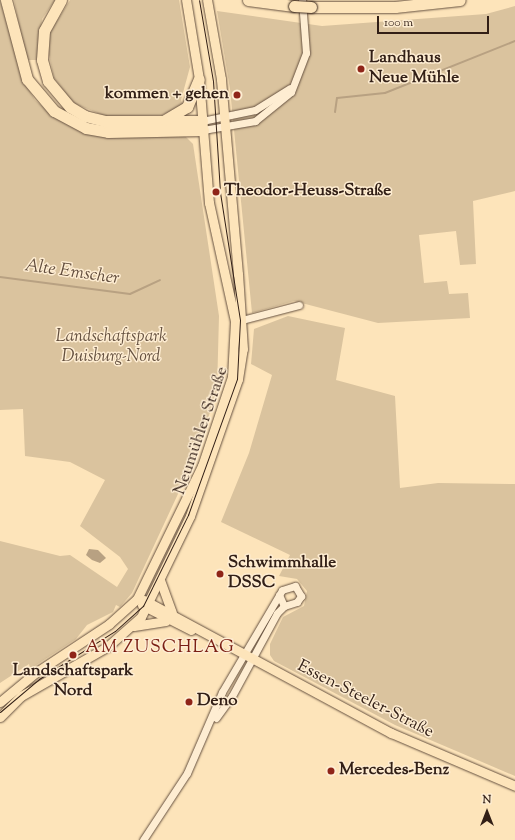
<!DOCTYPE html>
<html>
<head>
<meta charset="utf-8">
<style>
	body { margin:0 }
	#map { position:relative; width:515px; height:840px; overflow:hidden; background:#fde4ba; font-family:"Sorts Mill Goudy",serif }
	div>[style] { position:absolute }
	.green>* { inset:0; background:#dac39e }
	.water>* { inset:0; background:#b8a182 }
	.stream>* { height:2px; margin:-1px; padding:0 1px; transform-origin:1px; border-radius:1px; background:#b8a182 }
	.roads { filter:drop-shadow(0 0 1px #65503f) drop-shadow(0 0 1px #65503f) }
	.minor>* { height:7px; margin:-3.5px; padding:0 3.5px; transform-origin:3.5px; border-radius:3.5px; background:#feedd2 }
	.major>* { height:9px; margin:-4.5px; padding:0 4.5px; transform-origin:4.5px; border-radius:4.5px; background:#fde4ba }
	.highway>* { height:11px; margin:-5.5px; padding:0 5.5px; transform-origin:5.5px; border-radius:5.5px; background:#fde4ba }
	.tram>* { height:1px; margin:-0.5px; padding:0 0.5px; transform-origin:0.5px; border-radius:0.5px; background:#321f16 }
	.bridges { filter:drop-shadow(0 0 1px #321f16) drop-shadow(0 0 1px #321f16) }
	.highway-bridge>* { height:11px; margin:-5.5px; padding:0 5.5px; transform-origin:5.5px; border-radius:5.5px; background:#fde4ba }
	.dots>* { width:11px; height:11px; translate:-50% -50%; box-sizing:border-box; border:2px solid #feedd2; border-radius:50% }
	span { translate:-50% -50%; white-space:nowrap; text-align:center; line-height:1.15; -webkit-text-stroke:3px #feedd2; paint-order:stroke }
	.poi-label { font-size:17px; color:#321f16; font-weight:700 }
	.left { translate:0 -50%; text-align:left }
	.right { translate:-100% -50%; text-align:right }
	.park-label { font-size:17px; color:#64503f; font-style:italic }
	.street-label { font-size:17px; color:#321f16 }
	.water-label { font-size:18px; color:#614c3c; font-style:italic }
	.neighbourhood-label { font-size:18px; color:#7a1f14; letter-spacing:1px }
	.north { position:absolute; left:467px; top:792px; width:40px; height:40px; -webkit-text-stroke:3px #feedd2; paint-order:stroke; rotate:0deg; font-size:11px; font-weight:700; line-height:16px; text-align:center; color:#321f16 }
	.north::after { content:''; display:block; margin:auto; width:14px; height:18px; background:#321f16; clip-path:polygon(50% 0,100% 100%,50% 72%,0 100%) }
	.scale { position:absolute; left:377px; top:16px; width:112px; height:18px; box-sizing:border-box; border:2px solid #321f16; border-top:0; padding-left:5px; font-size:12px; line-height:14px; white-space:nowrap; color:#321f16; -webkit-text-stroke:3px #feedd2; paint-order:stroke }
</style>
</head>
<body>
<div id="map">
	<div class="green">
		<div style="clip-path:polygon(0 0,23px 80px,35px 100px,52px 115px,85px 133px,109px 138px,185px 136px,193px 144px,219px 316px,217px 390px,197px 453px,132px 593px,120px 607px,116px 605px,113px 612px,87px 625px,76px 639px,30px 669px,29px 664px,0 683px,0 541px,60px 556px,70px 555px,117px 587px,128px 569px,120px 557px,80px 526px,105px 480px,70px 462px,25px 456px,23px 409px,0 410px)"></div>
		<div style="clip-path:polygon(14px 0,55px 0,42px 19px,37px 60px,26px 60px)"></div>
		<div style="clip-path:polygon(70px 0,179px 0,190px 67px,181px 100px,183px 106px,162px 115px,105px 116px,73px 103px,54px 78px,47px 46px,49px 34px)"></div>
		<div style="clip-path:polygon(515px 6px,515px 191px,473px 201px,476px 264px,460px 265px,456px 231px,419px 235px,424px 283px,447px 281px,449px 294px,468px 293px,470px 318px,378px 323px,294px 301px,252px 313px,230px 89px,217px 11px,322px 26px,486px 14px)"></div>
		<div style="clip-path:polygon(288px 316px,345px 328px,336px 380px,395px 396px,400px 488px,438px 483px,515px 484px,515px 776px,395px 725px,274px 661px,270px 655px,270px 644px,283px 617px,304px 606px,307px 591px,297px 579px,279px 576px,290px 555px,221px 522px,249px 453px,272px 375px,251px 364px,254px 329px)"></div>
	</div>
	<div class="water">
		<div style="clip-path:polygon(89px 549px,98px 550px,106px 558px,100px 563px,92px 560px,86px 555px)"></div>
	</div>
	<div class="stream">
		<div style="left:335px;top:112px;width:14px;rotate:-82deg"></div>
		<div style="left:337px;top:98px;width:48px;rotate:-5.9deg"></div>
		<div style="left:385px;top:93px;width:140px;rotate:-21.8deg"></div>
		<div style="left:0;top:277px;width:131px;rotate:7.5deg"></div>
		<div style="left:130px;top:294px;width:33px;rotate:-25deg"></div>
	</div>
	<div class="roads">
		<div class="minor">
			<div style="left:202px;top:121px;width:54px;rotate:-11.7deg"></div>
			<div style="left:255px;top:110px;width:41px;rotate:-32.2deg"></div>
			<div style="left:203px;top:130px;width:53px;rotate:-9.8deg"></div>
			<div style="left:255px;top:121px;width:46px;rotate:-38.9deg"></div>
			<div style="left:291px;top:92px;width:42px;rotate:-69deg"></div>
			<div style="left:306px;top:53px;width:53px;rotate:-94.3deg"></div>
			<div style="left:238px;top:321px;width:63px;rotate:-14.7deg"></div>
			<div style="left:216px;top:718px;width:27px;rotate:-54deg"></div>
			<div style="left:232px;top:696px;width:94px;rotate:-61.5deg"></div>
			<div style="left:277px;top:613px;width:10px;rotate:-45deg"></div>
			<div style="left:143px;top:840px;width:80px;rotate:-56.7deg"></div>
			<div style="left:187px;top:773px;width:88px;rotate:-66.6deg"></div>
			<div style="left:222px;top:692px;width:118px;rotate:-59.5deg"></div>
			<div style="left:282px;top:590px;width:14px;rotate:-17deg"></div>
			<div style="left:295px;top:586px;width:12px;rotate:59deg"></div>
			<div style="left:301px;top:596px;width:7px;rotate:124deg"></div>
			<div style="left:297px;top:602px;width:14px;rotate:163deg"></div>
			<div style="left:284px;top:606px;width:12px;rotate:-114deg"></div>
		</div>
		<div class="major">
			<div style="left:160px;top:580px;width:35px;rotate:70deg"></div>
			<div style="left:144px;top:600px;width:281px;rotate:28.3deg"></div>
			<div style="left:391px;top:733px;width:135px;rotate:23.1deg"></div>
			<div style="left:142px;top:605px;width:55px;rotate:27deg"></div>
			<div style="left:134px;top:626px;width:32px;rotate:-9deg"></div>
			<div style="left:0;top:702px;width:45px;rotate:-39.6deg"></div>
			<div style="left:35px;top:673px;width:89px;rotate:-33.5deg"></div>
			<div style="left:109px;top:624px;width:38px;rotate:-42deg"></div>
			<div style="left:137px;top:599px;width:148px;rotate:-64deg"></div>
			<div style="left:202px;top:466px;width:94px;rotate:-71.4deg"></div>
			<div style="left:232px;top:377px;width:56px;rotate:-86.9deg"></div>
			<div style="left:235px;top:321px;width:121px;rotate:-102.4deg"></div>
			<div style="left:209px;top:203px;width:124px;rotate:-94.6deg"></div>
			<div style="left:199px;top:79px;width:80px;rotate:-99.3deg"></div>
			<div style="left:0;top:717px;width:30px;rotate:-45deg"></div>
			<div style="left:21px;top:696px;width:99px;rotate:-29.7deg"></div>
			<div style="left:107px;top:647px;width:45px;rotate:-41.4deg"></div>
			<div style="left:141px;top:617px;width:112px;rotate:-64.1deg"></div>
			<div style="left:190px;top:516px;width:145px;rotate:-70.7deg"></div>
			<div style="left:238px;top:379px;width:30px;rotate:-81deg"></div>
			<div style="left:243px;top:349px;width:75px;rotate:-93.8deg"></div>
			<div style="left:238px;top:274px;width:196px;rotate:-95deg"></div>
			<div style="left:221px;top:79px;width:80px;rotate:-100deg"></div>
		</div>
		<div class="highway">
			<div style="left:6px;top:0;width:82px;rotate:75.1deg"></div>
			<div style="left:27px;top:79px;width:42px;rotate:49.8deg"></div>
			<div style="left:54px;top:111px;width:36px;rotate:28deg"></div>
			<div style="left:86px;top:128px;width:22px;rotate:10deg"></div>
			<div style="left:108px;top:132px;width:95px;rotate:-1.2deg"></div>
			<div style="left:61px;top:0;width:35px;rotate:119deg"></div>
			<div style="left:44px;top:31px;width:29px;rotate:94deg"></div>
			<div style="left:42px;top:60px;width:22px;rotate:74deg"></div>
			<div style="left:48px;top:81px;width:34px;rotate:50deg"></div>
			<div style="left:70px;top:107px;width:17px;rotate:31deg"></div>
			<div style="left:85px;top:116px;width:21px;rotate:14deg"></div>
			<div style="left:105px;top:121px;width:97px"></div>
			<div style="left:248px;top:0;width:46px;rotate:7.4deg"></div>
			<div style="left:311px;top:7px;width:84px"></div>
			<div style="left:395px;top:7px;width:65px;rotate:-6.1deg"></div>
			<div style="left:165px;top:120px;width:26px;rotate:-31deg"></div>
			<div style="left:187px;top:107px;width:30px;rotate:-67deg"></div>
		</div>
	</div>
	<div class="tram">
		<div style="left:0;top:712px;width:51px;rotate:-40.2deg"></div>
		<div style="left:39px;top:679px;width:90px;rotate:-32.3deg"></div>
		<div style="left:115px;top:631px;width:38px;rotate:-42deg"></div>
		<div style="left:143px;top:606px;width:102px;rotate:-63.7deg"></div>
		<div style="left:188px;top:515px;width:145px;rotate:-70.2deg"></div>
		<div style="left:237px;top:379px;width:59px;rotate:-87.1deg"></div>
		<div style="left:240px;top:320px;width:130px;rotate:-98.9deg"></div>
		<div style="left:220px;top:192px;width:111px;rotate:-93.6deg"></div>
		<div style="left:213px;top:81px;width:82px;rotate:-99.8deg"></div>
	</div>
	<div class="bridges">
		<div class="highway-bridge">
			<div style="left:294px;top:6px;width:17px;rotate:3deg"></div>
		</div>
	</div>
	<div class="dots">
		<div style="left:361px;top:69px;background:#8f2418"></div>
		<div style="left:237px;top:95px;background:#8f2418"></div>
		<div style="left:216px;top:192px;background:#8f2418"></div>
		<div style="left:220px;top:574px;background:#8f2418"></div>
		<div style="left:73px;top:655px;background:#8f2418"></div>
		<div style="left:189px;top:702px;background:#8f2418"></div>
		<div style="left:331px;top:771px;background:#8f2418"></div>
	</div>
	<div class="poi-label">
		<span class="left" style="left:369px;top:69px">Landhaus<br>Neue Mühle</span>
		<span class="right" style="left:229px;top:95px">kommen + gehen</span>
		<span class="left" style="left:224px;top:192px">Theodor-Heuss-Straße</span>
		<span class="left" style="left:228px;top:574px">Schwimmhalle<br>DSSC</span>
		<span style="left:73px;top:682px">Landschaftspark<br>Nord</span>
		<span class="left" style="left:197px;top:702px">Deno</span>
		<span class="left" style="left:339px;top:771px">Mercedes-Benz</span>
	</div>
	<div class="park-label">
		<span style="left:111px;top:348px">Landschaftspark<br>Duisburg-Nord</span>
	</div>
	<div class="street-label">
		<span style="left:202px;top:431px;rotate:-71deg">Neumühler Straße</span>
		<span style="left:365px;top:700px;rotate:27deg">Essen-Steeler-Straße</span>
	</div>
	<div class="water-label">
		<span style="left:72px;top:273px;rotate:8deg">Alte Emscher</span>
	</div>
	<div class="neighbourhood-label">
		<span style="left:160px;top:648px">AM ZUSCHLAG</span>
	</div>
	<div class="north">N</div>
	<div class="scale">100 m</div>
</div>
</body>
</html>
